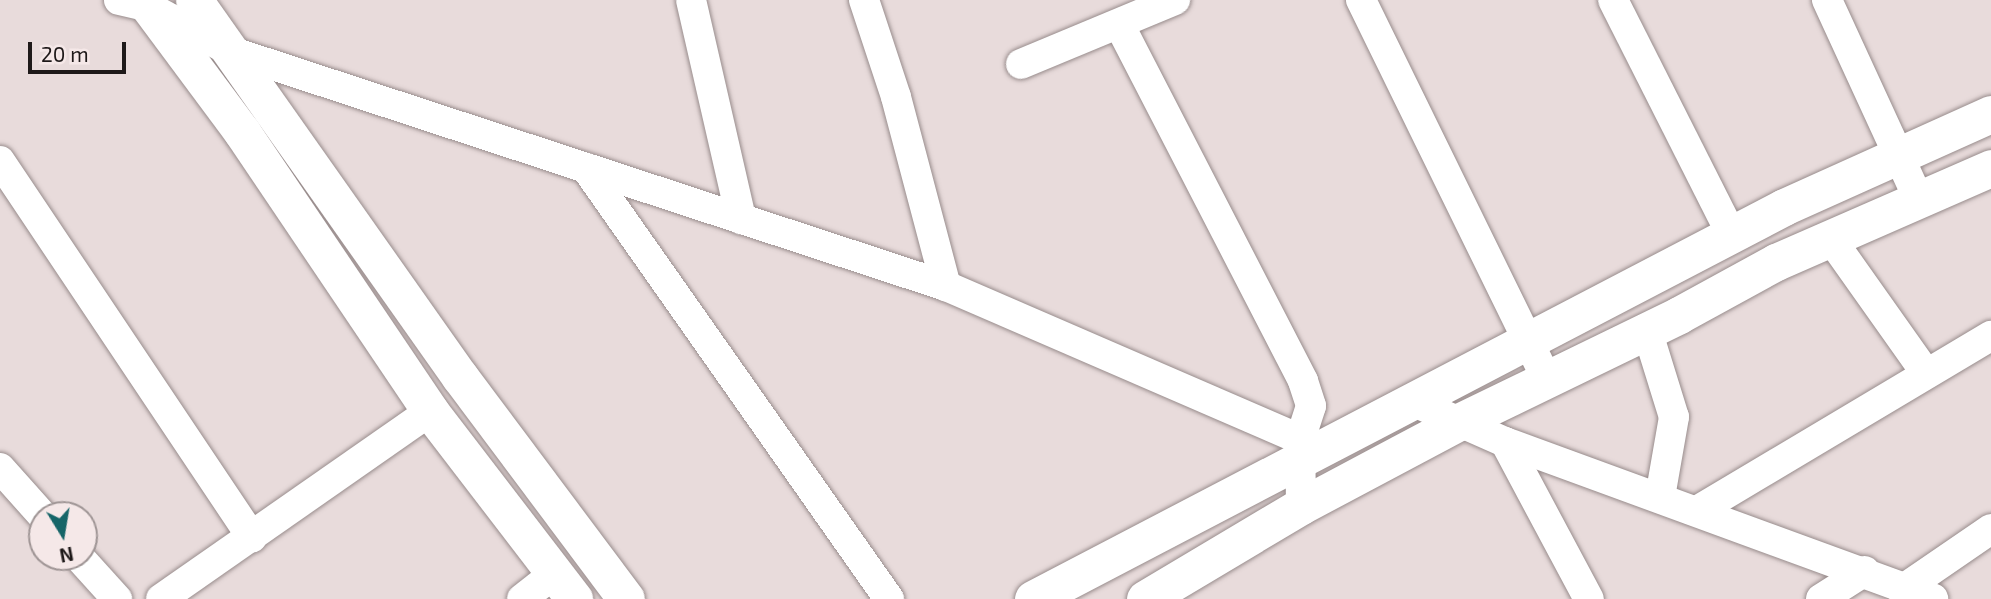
<!DOCTYPE html>
<html>
<head>
<meta charset="utf-8">
<style>
	body { margin:0 }
	#map { position:relative; width:1991px; height:599px; overflow:hidden; background:#e8dbdb; font-family:"Exo 2",sans-serif }
	div>[style] { position:absolute }
	.roads { filter:drop-shadow(0 0 2px #988c8c) drop-shadow(0 0 2px #988c8c) }
	.minor>* { height:30px; margin:-15px; padding:0 15px; transform-origin:15px; border-radius:15px; background:#fff }
	.tertiary>* { height:37px; margin:-18.5px; padding:0 18.5px; transform-origin:18.5px; border-radius:18.5px; background:#fff }
	span { translate:-50% -50%; white-space:nowrap; text-align:center; line-height:1.15; -webkit-text-stroke:5px #f5e8e8; paint-order:stroke }
	.north { position:absolute; left:28px; top:501px; width:70px; height:70px; box-sizing:border-box; background:#f5e8e8; border:2px solid #9f9595; border-radius:50%; rotate:169deg; font-size:19px; font-weight:700; line-height:28px; text-align:center; color:#1e1919 }
	.north::after { content:''; display:block; margin:auto; width:24px; height:32px; background:#166568; clip-path:polygon(50% 0,100% 100%,50% 72%,0 100%) }
	.scale { position:absolute; left:28px; top:42px; width:98px; height:32px; box-sizing:border-box; border:4px solid #1e1919; border-top:0; padding-left:9px; font-size:21px; line-height:24px; white-space:nowrap; color:#1e1919; -webkit-text-stroke:5px #f5e8e8; paint-order:stroke }
</style>
</head>
<body>
<div id="map">
	<div class="roads">
		<div class="minor">
			<div style="left:119px;top:0;width:31px;rotate:13deg"></div>
			<div style="left:149px;top:7px;width:92px;rotate:28.5deg"></div>
			<div style="left:230px;top:51px;width:754px;rotate:18.17deg"></div>
			<div style="left:946px;top:286px;width:386px;rotate:23.4deg"></div>
			<div style="left:691px;top:0;width:225px;rotate:77.1deg"></div>
			<div style="left:864px;top:0;width:102px;rotate:71.7deg"></div>
			<div style="left:896px;top:97px;width:196px;rotate:75.2deg"></div>
			<div style="left:1361px;top:0;width:421px;rotate:63.9deg"></div>
			<div style="left:1613px;top:0;width:262px;rotate:63.2deg"></div>
			<div style="left:1827px;top:0;width:222px;rotate:65.3deg"></div>
			<div style="left:1120px;top:26px;width:399px;rotate:62.7deg"></div>
			<div style="left:1303px;top:381px;width:26px;rotate:72deg"></div>
			<div style="left:1311px;top:406px;width:35px;rotate:108deg"></div>
			<div style="left:1300px;top:439px;width:67px;rotate:89.1deg"></div>
			<div style="left:1021px;top:64px;width:167px;rotate:-22.6deg"></div>
			<div style="left:0;top:161px;width:453px;rotate:56.2deg"></div>
			<div style="left:586px;top:168px;width:527px;rotate:54.89deg"></div>
			<div style="left:1831px;top:239px;width:164px;rotate:54.7deg"></div>
			<div style="left:1647px;top:330px;width:91px;rotate:72.8deg"></div>
			<div style="left:1674px;top:417px;width:81px;rotate:99.9deg"></div>
			<div style="left:1412px;top:401px;width:102px;rotate:23.8deg"></div>
			<div style="left:1505px;top:442px;width:456px;rotate:20.1deg"></div>
			<div style="left:1505px;top:442px;width:178px;rotate:61.9deg"></div>
			<div style="left:0;top:468px;width:63px;rotate:48.2deg"></div>
			<div style="left:1697px;top:511px;width:342px;rotate:-30.8deg"></div>
			<div style="left:79px;top:557px;width:57px;rotate:47.9deg"></div>
			<div style="left:161px;top:599px;width:328px;rotate:-34.9deg"></div>
			<div style="left:522px;top:599px;width:42px;rotate:-38.2deg"></div>
			<div style="left:1821px;top:599px;width:52px;rotate:-32.5deg"></div>
			<div style="left:1908px;top:599px;width:11px;rotate:-124deg"></div>
			<div style="left:1902px;top:590px;width:108px;rotate:-34.4deg"></div>
		</div>
		<div class="tertiary">
			<div style="left:144px;top:0;width:164px;rotate:53.4deg"></div>
			<div style="left:242px;top:132px;width:336px;rotate:56deg"></div>
			<div style="left:430px;top:411px;width:237px;rotate:52.5deg"></div>
			<div style="left:194px;top:0;width:461px;rotate:54.8deg"></div>
			<div style="left:460px;top:377px;width:277px;rotate:53.2deg"></div>
			<div style="left:1033px;top:599px;width:847px;rotate:-27.56deg"></div>
			<div style="left:1784px;top:207px;width:227px;rotate:-24.2deg"></div>
			<div style="left:1145px;top:599px;width:182px;rotate:-30.8deg"></div>
			<div style="left:1301px;top:506px;width:179px;rotate:-28deg"></div>
			<div style="left:1459px;top:422px;width:245px;rotate:-25.9deg"></div>
			<div style="left:1679px;top:315px;width:111px;rotate:-28.7deg"></div>
			<div style="left:1776px;top:262px;width:235px;rotate:-23.6deg"></div>
		</div>
	</div>
	<div class="north">N</div>
	<div class="scale">20 m</div>
</div>
</body>
</html>
